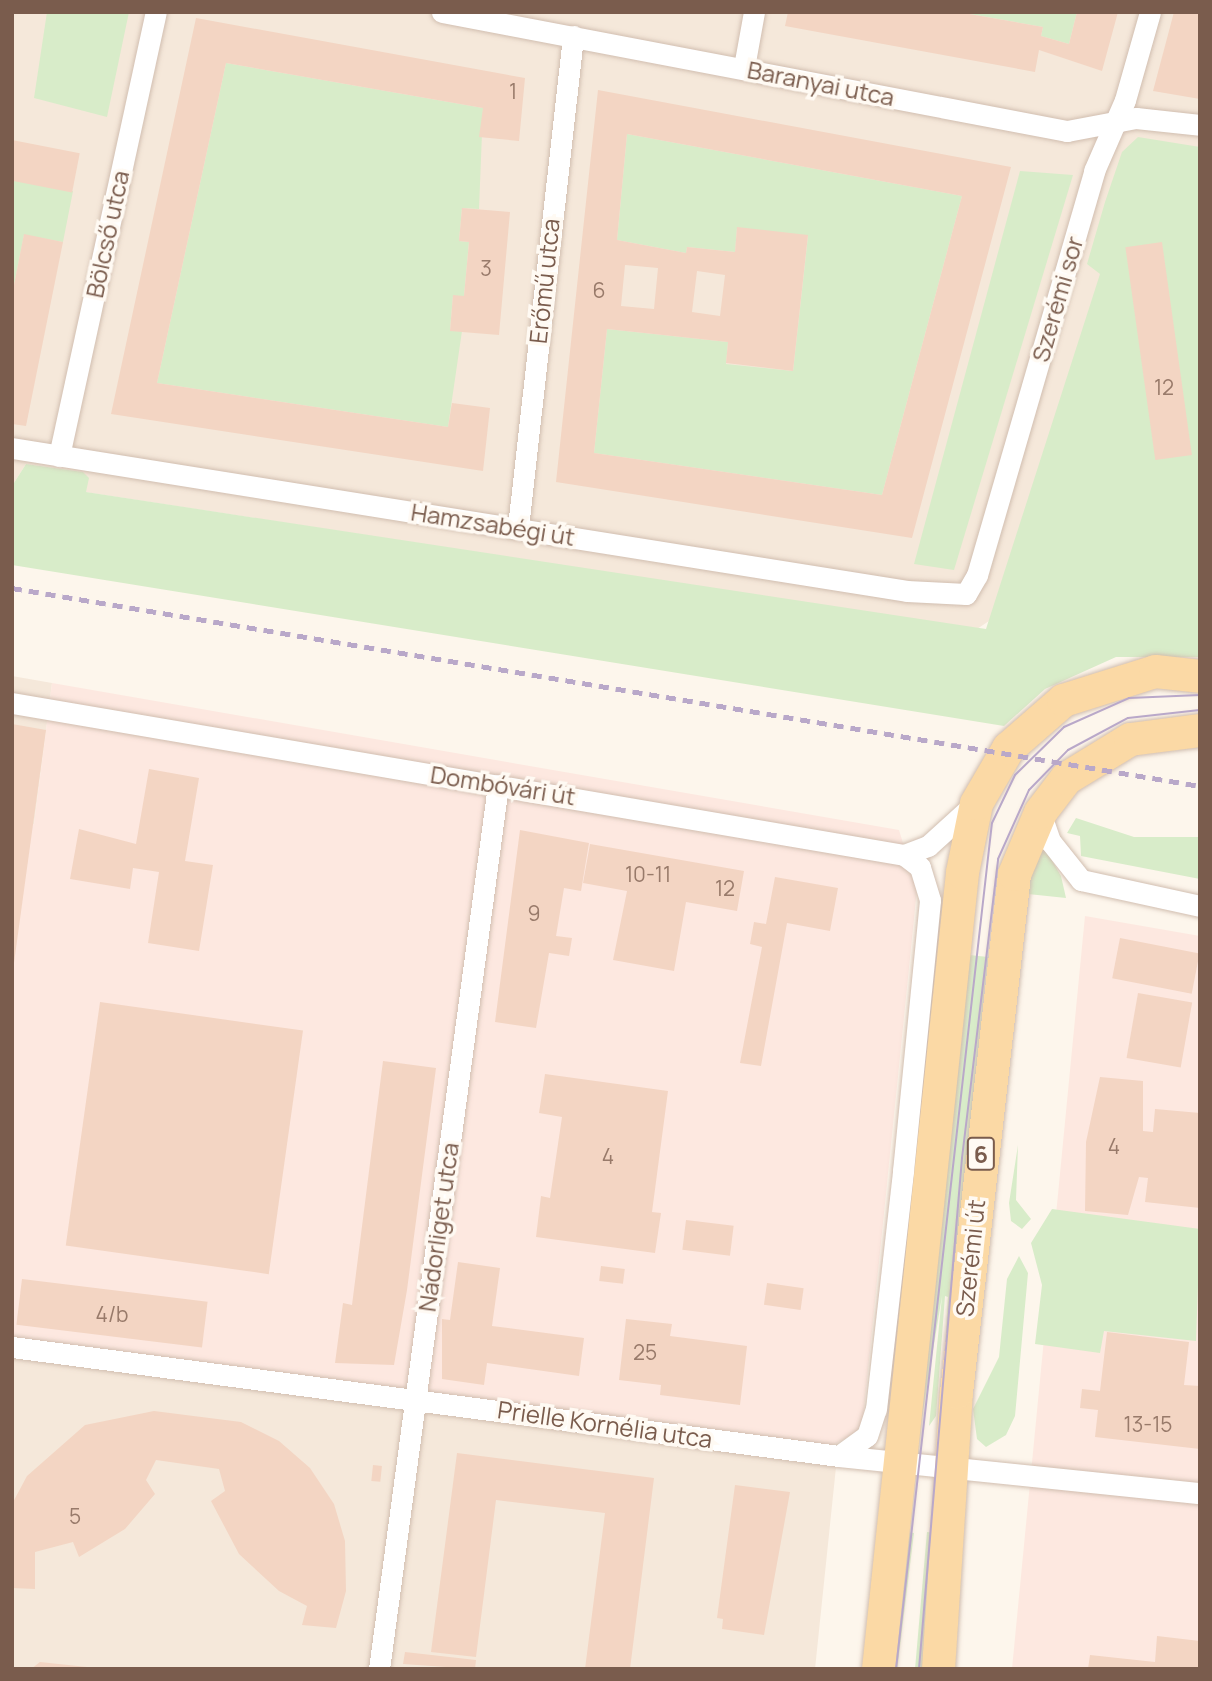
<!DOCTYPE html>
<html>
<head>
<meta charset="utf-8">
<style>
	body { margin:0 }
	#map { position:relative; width:1212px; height:1681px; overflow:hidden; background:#fdf6ec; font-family:Manrope,sans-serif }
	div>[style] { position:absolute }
	.residential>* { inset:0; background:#f5e8da }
	.commercial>* { inset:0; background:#fde8e0 }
	.green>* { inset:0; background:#d8ecc9; transform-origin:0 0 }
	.building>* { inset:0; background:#f3d5c3; transform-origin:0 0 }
	.roads { filter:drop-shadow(0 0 2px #d1beb0) drop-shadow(0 0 2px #d1beb0) }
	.minor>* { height:21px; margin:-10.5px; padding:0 10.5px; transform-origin:10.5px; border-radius:10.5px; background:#fff }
	.primary>* { height:33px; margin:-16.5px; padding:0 16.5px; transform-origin:16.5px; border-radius:16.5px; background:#fbd9a5 }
	.tram>* { height:2px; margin:-1px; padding:0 1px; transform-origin:1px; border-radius:1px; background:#b9a8c9 }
	.rail>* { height:5px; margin-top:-2.5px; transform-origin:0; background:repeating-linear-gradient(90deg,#b9a8c9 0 10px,transparent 0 17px) }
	span { translate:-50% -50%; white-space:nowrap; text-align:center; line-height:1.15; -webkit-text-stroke:7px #fffaf3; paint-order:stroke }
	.number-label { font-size:21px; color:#987a6a }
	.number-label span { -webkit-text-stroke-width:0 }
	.shield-label span { padding:2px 5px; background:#fffaf3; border:2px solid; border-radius:5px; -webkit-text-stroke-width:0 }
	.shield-label { font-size:23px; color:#7a5c4d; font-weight:700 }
	.street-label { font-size:24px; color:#7a5c4d }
	.frame { position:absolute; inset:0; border:14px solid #7a5c4d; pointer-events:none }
</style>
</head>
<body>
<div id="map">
	<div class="residential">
		<div style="clip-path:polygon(12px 12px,1200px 12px,1200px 479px,977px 629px,85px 492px,82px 472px,26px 464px,12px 486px)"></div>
		<div style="clip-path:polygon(12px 676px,52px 683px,34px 825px,12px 822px)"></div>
		<div style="clip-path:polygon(12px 1338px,831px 1446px,836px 1467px,815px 1669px,12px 1669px)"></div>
	</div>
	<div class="commercial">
		<div style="clip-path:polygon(52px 683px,899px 830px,917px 889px,862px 1429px,831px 1446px,12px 1338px,12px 822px,34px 824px)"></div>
		<div style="clip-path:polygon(1085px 916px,1200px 936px,1200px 1669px,1012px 1669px)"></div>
	</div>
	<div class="green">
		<div style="clip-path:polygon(47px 12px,129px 12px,107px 117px,34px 98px)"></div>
		<div style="clip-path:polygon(959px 12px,1077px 12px,1069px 44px,1041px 36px,1043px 27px)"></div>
		<div style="clip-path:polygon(226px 63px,483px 108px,479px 209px,462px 208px,459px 241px,469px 242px,464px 296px,453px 296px,450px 330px,462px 331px,448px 427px,157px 383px)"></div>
		<div style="clip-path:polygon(627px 134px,962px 196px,882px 495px,594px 453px,607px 329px,728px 342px,726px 364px,793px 371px,808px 236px,737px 228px,735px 252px,687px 247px,686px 253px,617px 240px)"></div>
		<div style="clip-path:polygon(1138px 137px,1200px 147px,1200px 657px,1116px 657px,1045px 689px,1004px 726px,12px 565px,12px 486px,26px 464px,83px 472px,89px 478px,86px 492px,986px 629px,1100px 274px,1087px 264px,1105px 202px,1122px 152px)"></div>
		<div style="clip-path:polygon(1020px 171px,1073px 175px,954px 570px,914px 564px)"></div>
		<div style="clip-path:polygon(12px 180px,73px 191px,63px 242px,24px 235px,12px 295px)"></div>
		<div style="clip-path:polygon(1076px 818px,1134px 837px,1200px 837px,1200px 879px,1081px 856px,1080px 836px,1067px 833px)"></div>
		<div style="clip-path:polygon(1043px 845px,1061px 876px,1066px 898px,1028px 894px,1025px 880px)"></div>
		<div style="clip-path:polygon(969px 955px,988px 957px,951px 1312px,944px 1364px,948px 1297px,945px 1296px,936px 1416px,929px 1426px,942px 1296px,921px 1423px)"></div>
		<div style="clip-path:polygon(1018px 1145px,1016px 1200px,1031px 1219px,1022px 1229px,1011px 1221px,1009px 1203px)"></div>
		<div style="clip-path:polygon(1052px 1209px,1200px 1229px,1196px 1341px,1104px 1331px,1100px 1353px,1035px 1344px,1042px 1285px,1031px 1243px)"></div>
		<div style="clip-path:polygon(1019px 1256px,1028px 1273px,1015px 1416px,1006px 1435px,986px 1447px,977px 1439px,973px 1409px,999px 1357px,1007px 1279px)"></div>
		<div style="left:906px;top:1532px;width:8px;height:138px;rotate:7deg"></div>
		<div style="left:927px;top:1532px;width:11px;height:138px;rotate:5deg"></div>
	</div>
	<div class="building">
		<div style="clip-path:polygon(788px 12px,958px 12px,1043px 27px,1041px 36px,1069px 44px,1077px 12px,1118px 12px,1102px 71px,1039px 50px,1035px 72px,785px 26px)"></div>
		<div style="clip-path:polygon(1174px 12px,1200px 12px,1200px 99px,1153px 91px)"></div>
		<div style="clip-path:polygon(196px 18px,525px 78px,519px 141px,479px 137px,483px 108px,226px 63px,157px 383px,448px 427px,452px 403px,490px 408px,483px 471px,111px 414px)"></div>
		<div style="clip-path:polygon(evenodd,598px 90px,1011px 167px,912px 538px,556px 482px,598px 90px,627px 134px,962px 196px,882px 495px,594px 453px,607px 329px,728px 342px,726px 363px,793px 371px,808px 235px,737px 227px,735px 252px,687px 247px,686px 253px,617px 240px,627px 134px,598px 90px,625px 265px,658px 268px,654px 309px,621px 306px,625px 265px,598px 90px,697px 271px,725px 275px,720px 316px,692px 312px,697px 271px)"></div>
		<div style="left:12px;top:140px;width:69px;height:40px;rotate:11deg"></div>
		<div style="clip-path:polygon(462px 208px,510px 212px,499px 335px,450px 331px,453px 295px,464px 296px,469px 242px,459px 241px)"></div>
		<div style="clip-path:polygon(24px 234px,63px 242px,26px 426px,12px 424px,12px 295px)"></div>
		<div style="left:1162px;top:242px;width:215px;height:37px;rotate:82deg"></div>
		<div style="clip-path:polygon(12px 724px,46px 730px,14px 963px,12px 963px)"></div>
		<div style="clip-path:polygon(149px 769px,199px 778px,185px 861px,213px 865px,199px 951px,148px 943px,159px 872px,133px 868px,130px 889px,70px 879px,79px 829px,136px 844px)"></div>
		<div style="clip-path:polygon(520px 830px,589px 843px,581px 891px,564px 888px,556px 936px,572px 938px,569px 956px,549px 953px,536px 1028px,495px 1022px)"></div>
		<div style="clip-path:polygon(590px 844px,744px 871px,737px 911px,686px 902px,674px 971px,613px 960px,627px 891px,583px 883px)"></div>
		<div style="clip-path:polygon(775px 877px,838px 888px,830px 931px,787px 923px,761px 1066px,740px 1063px,762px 947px,750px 944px,754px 922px,766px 924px)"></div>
		<div style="left:1120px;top:938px;width:81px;height:41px;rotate:11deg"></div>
		<div style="left:1138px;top:993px;width:55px;height:66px;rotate:10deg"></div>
		<div style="left:100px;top:1002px;width:205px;height:246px;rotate:8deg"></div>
		<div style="clip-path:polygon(383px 1061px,436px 1068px,407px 1290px,394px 1365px,335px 1363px,343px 1303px,352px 1305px)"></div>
		<div style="clip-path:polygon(545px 1074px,668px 1091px,652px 1212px,661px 1213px,655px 1253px,536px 1237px,541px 1196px,550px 1198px,562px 1117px,539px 1113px)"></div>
		<div style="clip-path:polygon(1100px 1077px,1143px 1081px,1143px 1131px,1153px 1132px,1155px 1109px,1200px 1113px,1200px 1208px,1145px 1202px,1148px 1178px,1139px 1177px,1128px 1215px,1085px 1211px,1086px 1142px)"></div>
		<div style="left:686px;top:1220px;width:48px;height:30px;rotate:7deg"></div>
		<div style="clip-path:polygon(458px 1262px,500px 1268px,492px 1326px,584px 1338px,579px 1376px,487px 1363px,484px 1385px,442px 1379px,442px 1319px,450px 1320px)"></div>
		<div style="left:601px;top:1266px;width:24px;height:15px;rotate:7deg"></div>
		<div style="left:22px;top:1279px;width:187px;height:46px;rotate:7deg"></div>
		<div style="left:767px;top:1283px;width:37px;height:22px;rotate:8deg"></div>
		<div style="clip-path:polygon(626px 1319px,672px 1324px,670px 1336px,747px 1346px,740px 1405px,660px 1395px,661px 1385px,619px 1380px)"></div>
		<div style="clip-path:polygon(1107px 1332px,1189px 1342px,1184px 1385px,1200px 1386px,1200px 1449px,1095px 1437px,1098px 1410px,1080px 1408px,1082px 1389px,1100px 1391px)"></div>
		<div style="clip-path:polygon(154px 1411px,241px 1422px,279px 1441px,310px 1468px,334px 1504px,345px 1541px,346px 1591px,336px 1628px,302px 1625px,307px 1606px,279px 1591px,239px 1554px,211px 1501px,225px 1491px,219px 1469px,156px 1460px,146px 1480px,155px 1494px,125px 1529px,79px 1557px,73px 1542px,35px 1552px,35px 1589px,12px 1588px,12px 1504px,27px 1476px,85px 1425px)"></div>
		<div style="clip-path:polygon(457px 1453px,654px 1478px,630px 1669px,585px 1669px,605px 1513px,496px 1500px,476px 1657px,431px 1652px)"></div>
		<div style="left:373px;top:1465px;width:9px;height:16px;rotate:6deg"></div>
		<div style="clip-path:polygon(735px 1485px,790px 1492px,764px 1635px,722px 1629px,723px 1619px,717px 1618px)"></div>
		<div style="clip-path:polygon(1157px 1636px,1200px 1641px,1200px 1669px,1088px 1669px,1090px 1655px,1155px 1662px)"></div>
		<div style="clip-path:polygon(405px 1652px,476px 1660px,475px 1669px,403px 1664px)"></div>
		<div style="clip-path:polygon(40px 1662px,87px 1667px,87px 1669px,31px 1669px)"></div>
	</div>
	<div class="roads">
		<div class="minor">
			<div style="left:442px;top:12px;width:636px;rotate:10.78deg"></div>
			<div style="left:1067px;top:131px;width:70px;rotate:-10.7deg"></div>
			<div style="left:1136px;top:118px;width:64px;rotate:6.2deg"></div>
			<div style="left:744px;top:67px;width:56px;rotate:-79.7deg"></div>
			<div style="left:12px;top:448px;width:906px;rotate:9.08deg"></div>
			<div style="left:907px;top:591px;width:59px;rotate:2.9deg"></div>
			<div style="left:966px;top:594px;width:22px;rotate:-60deg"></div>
			<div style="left:977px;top:575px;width:421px;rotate:-73.8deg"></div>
			<div style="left:1094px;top:171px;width:77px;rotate:-66.4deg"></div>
			<div style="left:1125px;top:100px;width:91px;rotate:-74.1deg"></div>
			<div style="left:59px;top:456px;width:454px;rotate:-77.7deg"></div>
			<div style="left:518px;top:527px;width:494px;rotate:-83.6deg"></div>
			<div style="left:12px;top:703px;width:905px;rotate:9.67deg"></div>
			<div style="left:904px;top:855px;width:26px;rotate:-21deg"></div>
			<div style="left:928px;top:846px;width:61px;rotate:-42.3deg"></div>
			<div style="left:1040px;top:812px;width:31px;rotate:71deg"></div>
			<div style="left:1050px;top:841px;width:50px;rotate:51.5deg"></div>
			<div style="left:1081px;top:880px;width:122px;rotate:12.3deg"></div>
			<div style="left:12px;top:1347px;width:834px;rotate:7.51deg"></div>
			<div style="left:839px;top:1456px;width:363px;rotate:5.9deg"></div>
			<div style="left:839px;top:1456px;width:34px;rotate:-36deg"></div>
			<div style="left:867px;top:1436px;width:28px;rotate:-72deg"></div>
			<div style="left:876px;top:1409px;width:240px;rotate:-83.5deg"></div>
			<div style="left:903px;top:1171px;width:272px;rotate:-84.3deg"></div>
			<div style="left:930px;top:900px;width:34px;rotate:-107deg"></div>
			<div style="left:920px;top:867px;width:20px;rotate:-143deg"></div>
			<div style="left:379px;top:1669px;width:892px;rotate:-82.33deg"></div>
		</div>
		<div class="primary">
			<div style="left:878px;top:1669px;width:801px;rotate:-83.98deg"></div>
			<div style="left:962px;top:872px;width:70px;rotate:-78.5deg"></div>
			<div style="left:976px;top:803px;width:64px;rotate:-59.8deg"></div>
			<div style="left:1008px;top:748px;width:73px;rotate:-41.1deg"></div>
			<div style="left:1063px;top:700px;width:96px;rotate:-17.5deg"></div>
			<div style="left:1155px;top:671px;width:45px;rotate:6.3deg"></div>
			<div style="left:938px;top:1669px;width:278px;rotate:-86.3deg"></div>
			<div style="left:956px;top:1392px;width:521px;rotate:-83.61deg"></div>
			<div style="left:1014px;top:874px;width:67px;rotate:-67.2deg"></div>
			<div style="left:1040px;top:812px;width:43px;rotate:-52.6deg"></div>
			<div style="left:1066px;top:778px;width:75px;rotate:-31.4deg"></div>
			<div style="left:1130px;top:739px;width:71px;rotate:-7.3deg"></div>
		</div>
	</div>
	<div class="tram">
		<div style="left:896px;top:1669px;width:851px;rotate:-83.53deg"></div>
		<div style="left:992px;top:823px;width:53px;rotate:-64.4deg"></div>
		<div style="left:1015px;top:775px;width:69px;rotate:-44.4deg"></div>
		<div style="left:1064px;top:727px;width:71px;rotate:-24deg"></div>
		<div style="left:1129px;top:698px;width:71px;rotate:-2.4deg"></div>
		<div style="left:919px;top:1669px;width:513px;rotate:-85.19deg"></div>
		<div style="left:962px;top:1158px;width:301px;rotate:-83.1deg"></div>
		<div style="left:998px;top:859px;width:76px;rotate:-65.8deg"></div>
		<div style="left:1029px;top:790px;width:56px;rotate:-45.7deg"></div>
		<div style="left:1068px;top:750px;width:68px;rotate:-28.1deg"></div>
		<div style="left:1128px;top:718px;width:72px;rotate:-6.3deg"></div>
	</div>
	<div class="rail">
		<div style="left:12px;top:588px;width:1204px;rotate:9.46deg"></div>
	</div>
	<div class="number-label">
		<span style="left:513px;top:91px">1</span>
		<span style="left:486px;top:268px">3</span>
		<span style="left:599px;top:290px">6</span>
		<span style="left:1164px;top:387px">12</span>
		<span style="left:648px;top:874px">10-11</span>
		<span style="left:725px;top:888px">12</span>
		<span style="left:534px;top:913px">9</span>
		<span style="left:1114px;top:1146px">4</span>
		<span style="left:608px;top:1156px">4</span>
		<span style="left:112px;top:1314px">4/b</span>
		<span style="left:645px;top:1352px">25</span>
		<span style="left:1148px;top:1424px">13-15</span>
		<span style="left:75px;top:1516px">5</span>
	</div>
	<div class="shield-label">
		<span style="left:981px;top:1154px">6</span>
	</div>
	<div class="street-label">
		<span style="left:821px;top:83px;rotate:11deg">Baranyai utca</span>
		<span style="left:107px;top:234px;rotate:-78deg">Bölcső utca</span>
		<span style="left:544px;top:281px;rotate:-84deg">Erőmű utca</span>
		<span style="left:1057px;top:299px;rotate:-74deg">Szerémi sor</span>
		<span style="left:493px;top:524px;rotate:9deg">Hamzsabégi út</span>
		<span style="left:503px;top:785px;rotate:9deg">Dombóvári út</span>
		<span style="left:438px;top:1227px;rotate:-82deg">Nádorliget utca</span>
		<span style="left:970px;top:1258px;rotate:-84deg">Szerémi út</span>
		<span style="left:605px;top:1424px;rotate:8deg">Prielle Kornélia utca</span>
	</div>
	<div class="frame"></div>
</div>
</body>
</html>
